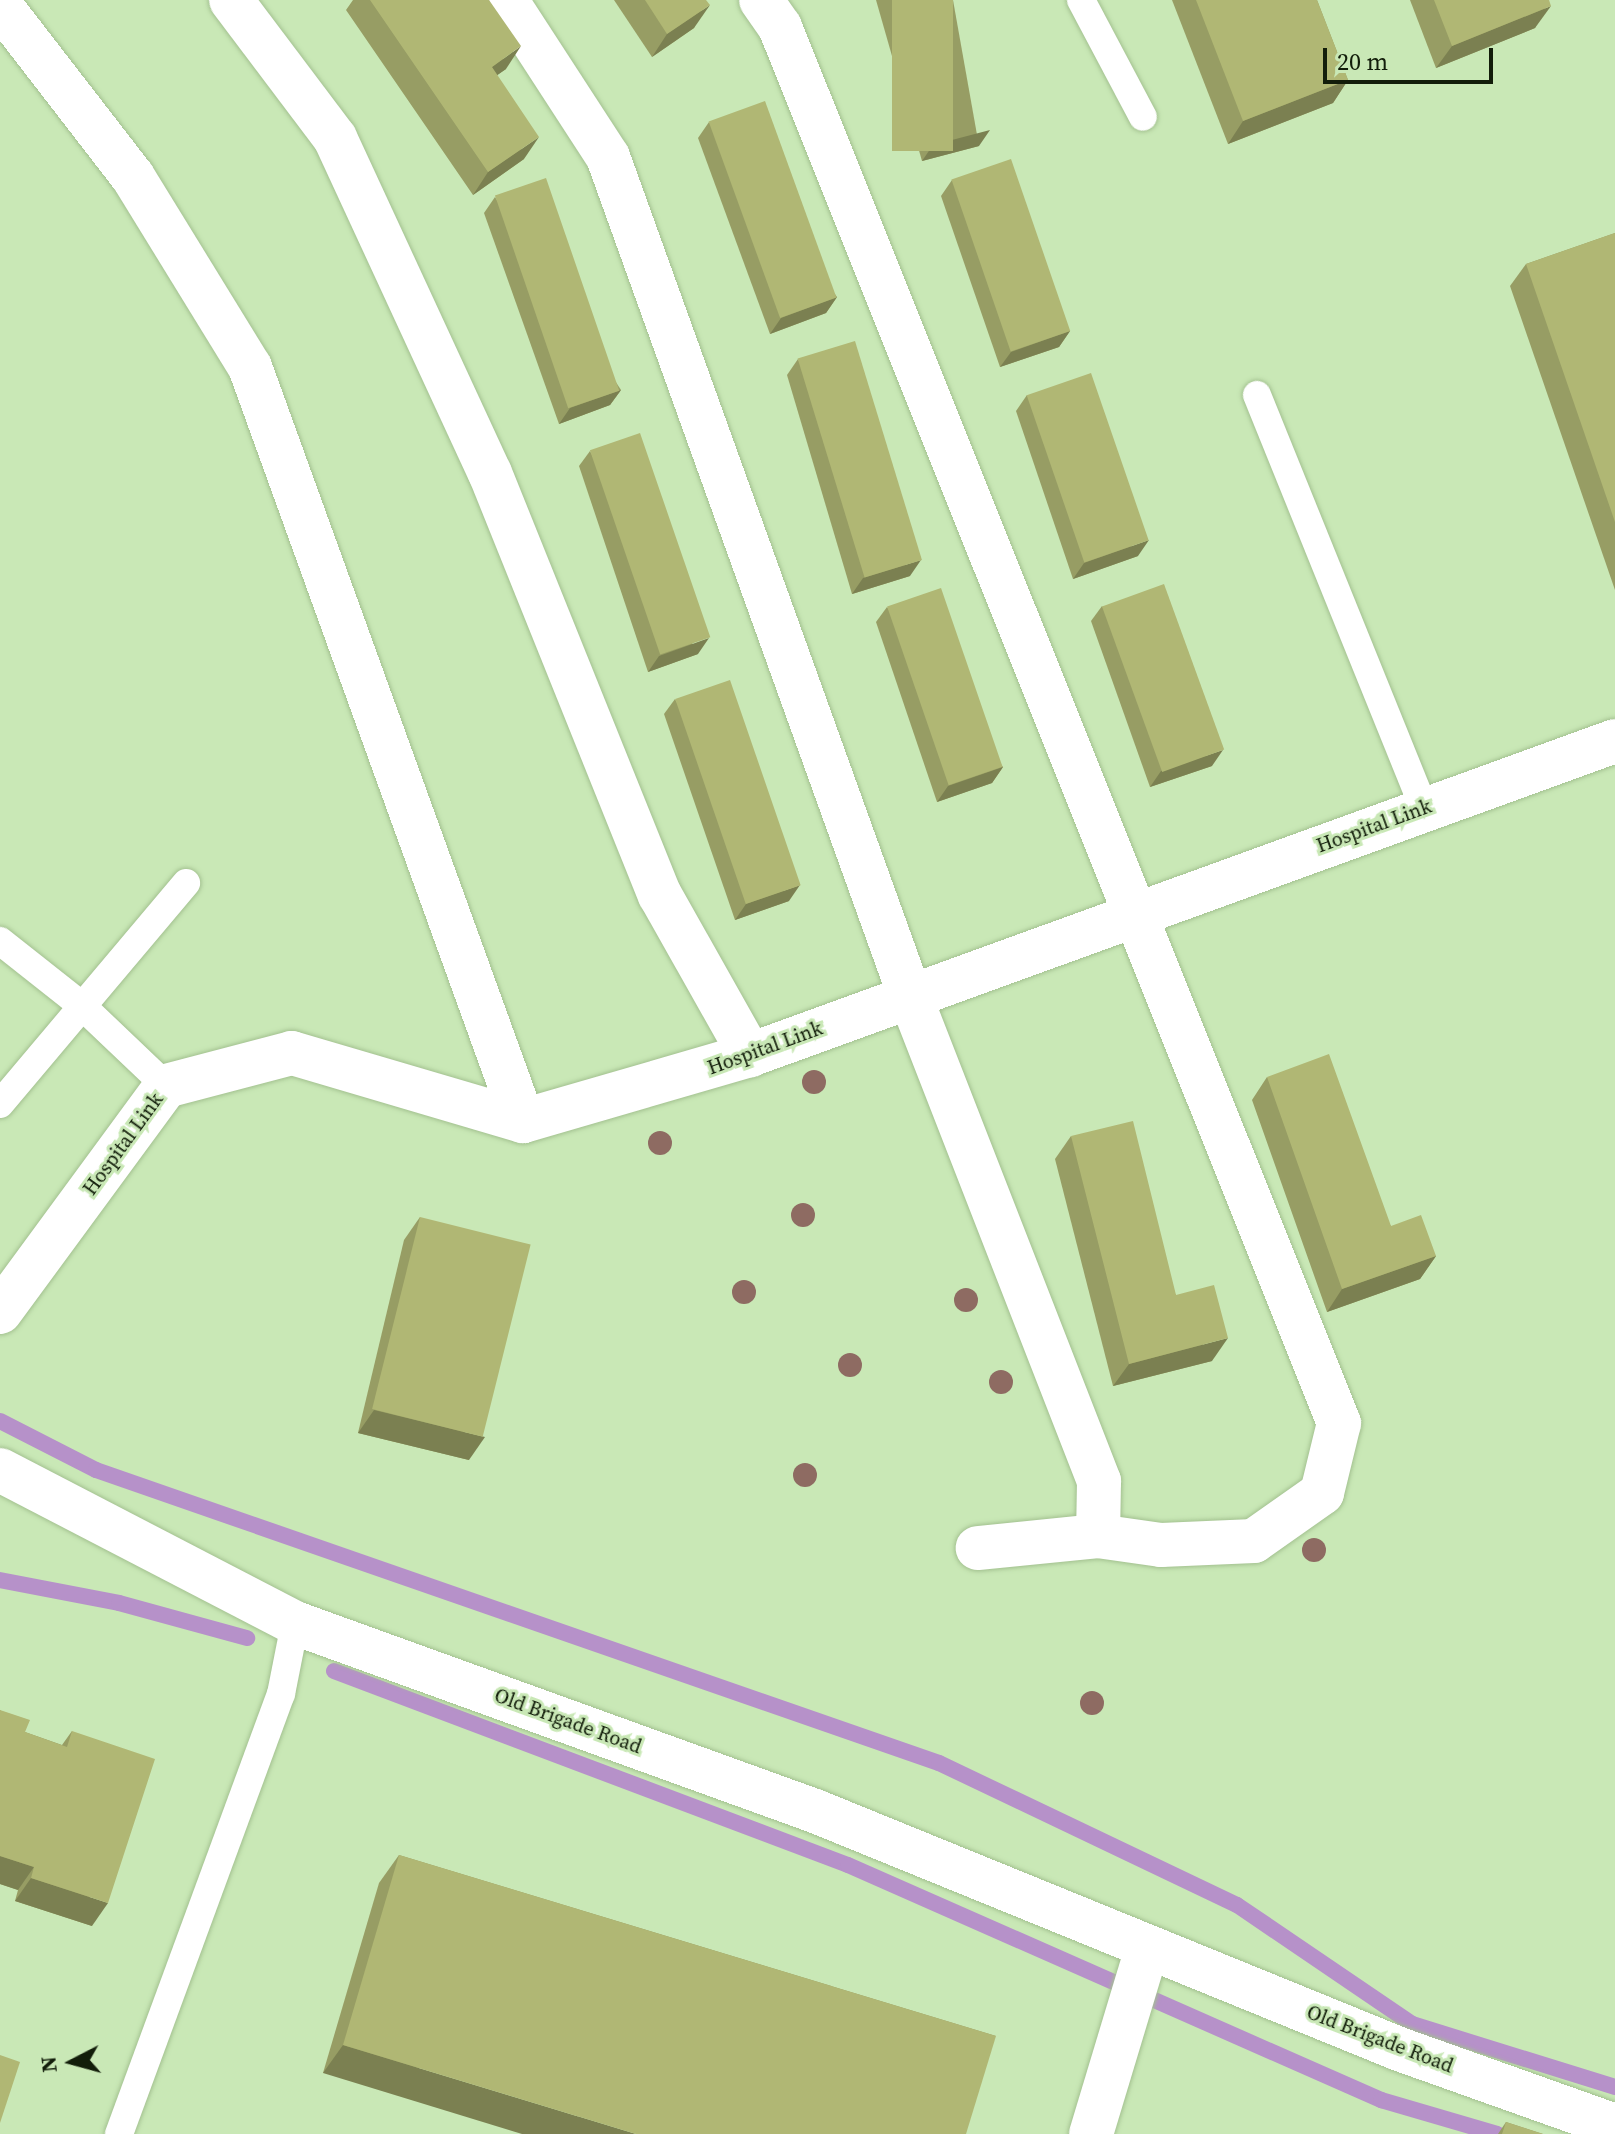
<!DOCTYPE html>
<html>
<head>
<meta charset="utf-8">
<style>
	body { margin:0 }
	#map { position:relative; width:1615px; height:2134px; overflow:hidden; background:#c9e8b6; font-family:"Source Serif 4",serif }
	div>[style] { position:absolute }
	.stream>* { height:16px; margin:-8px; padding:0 8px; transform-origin:8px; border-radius:8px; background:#b691c9 }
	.roads { filter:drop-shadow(0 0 2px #a3c190) drop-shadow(0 0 2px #a3c190) }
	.lane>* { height:28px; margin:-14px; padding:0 14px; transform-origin:14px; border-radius:14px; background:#fff }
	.street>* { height:44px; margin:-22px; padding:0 22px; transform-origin:22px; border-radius:22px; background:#fff }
	.trees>* { width:24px; height:24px; margin:-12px; border-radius:50%; background:#8e6b62 }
	.wall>* { inset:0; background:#979d64 }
	.shaded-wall>* { inset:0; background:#7b8051 }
	.building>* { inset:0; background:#b0b774; transform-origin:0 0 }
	span { translate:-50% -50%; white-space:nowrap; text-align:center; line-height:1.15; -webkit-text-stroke:6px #c9e8b6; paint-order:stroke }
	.street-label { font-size:20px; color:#121d0a }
	.north { position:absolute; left:32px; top:2022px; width:80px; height:80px; -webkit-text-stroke:6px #c9e8b6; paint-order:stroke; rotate:264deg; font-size:22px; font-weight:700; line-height:32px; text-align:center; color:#121d0a }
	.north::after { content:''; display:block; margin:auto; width:28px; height:36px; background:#121d0a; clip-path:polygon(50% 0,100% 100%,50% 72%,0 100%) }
	.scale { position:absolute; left:1323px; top:48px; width:170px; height:36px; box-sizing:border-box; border:4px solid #121d0a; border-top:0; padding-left:10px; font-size:24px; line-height:28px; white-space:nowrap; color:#121d0a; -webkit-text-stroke:6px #c9e8b6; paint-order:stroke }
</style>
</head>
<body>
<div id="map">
	<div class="stream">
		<div style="left:0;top:1421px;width:108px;rotate:27deg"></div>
		<div style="left:96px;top:1470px;width:892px;rotate:19.17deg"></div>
		<div style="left:939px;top:1763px;width:330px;rotate:25.5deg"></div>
		<div style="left:1237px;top:1905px;width:212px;rotate:34.2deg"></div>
		<div style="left:1412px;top:2024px;width:213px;rotate:17.2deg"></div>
		<div style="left:0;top:1580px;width:121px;rotate:10.9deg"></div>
		<div style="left:119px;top:1603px;width:133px;rotate:15.3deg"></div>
		<div style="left:334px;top:1671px;width:549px;rotate:20.68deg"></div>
		<div style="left:848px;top:1865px;width:583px;rotate:23.79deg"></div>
		<div style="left:1381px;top:2100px;width:121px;rotate:16.3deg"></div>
	</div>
	<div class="roads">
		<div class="lane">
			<div style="left:1081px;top:0;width:132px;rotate:62.1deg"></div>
			<div style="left:1257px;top:395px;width:445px;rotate:68deg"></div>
			<div style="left:0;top:941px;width:103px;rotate:38.3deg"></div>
			<div style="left:81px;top:1005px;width:117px;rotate:43.6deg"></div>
			<div style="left:0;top:1104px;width:289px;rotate:-49.9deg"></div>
			<div style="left:119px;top:2134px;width:469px;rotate:-69.8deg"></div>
			<div style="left:281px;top:1694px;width:72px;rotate:-78.8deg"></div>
		</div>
		<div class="street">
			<div style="left:231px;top:0;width:173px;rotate:53deg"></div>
			<div style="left:335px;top:138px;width:369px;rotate:65.2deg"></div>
			<div style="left:490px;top:473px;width:455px;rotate:68.1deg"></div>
			<div style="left:660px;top:895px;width:184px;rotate:60.6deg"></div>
			<div style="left:506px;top:0;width:187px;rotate:57deg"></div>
			<div style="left:608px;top:157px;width:892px;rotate:70.2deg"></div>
			<div style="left:910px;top:996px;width:521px;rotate:68.71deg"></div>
			<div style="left:1099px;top:1481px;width:55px;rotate:91deg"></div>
			<div style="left:1098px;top:1536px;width:121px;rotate:174.3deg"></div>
			<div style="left:761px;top:0;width:33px;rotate:55deg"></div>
			<div style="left:780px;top:27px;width:1504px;rotate:68.18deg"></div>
			<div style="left:1339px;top:1423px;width:72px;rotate:103.7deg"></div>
			<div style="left:1322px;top:1493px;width:83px;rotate:144.8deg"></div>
			<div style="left:1254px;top:1541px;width:93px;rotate:177.5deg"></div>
			<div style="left:1161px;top:1545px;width:64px;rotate:-171.9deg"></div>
			<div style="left:0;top:5px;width:217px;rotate:52.3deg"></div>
			<div style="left:133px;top:177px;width:223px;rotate:58.4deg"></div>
			<div style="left:250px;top:367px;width:802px;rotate:70.1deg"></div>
			<div style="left:0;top:1312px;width:280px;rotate:-53.7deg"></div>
			<div style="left:166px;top:1086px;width:130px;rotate:-14.7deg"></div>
			<div style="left:292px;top:1053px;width:241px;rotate:16.4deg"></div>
			<div style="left:523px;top:1121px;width:236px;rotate:-16.2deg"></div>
			<div style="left:750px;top:1055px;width:920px;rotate:-19.95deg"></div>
			<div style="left:0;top:1470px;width:332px;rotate:27.4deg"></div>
			<div style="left:295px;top:1623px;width:553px;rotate:19.88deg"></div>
			<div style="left:815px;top:1811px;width:631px;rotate:22.17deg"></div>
			<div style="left:1399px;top:2049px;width:229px;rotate:19.6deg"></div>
			<div style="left:1091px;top:2134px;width:193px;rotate:-73.2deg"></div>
		</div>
	</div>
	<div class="trees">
		<div style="left:814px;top:1082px"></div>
		<div style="left:660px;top:1143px"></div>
		<div style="left:803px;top:1215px"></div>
		<div style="left:744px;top:1292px"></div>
		<div style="left:966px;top:1300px"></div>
		<div style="left:850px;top:1365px"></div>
		<div style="left:1001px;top:1382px"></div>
		<div style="left:805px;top:1475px"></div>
		<div style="left:1314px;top:1550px"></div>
		<div style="left:1092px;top:1703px"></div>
	</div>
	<div class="wall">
		<div style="clip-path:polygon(353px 0,489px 0,506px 69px,497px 75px,524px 159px,473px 195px,346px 10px)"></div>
		<div style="clip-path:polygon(614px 0,706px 0,694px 28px,652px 57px)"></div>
		<div style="clip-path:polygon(876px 0,953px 0,979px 146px,922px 161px)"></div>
		<div style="clip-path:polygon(1172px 0,1317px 0,1348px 80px,1333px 103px,1228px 144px)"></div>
		<div style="clip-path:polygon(1410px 0,1549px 0,1535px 28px,1436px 68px)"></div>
		<div style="clip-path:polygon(709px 122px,837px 297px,826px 313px,770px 334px,698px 138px)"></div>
		<div style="clip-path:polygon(952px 180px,1070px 331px,1059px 347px,1000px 367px,941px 196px)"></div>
		<div style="clip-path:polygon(495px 197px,621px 390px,610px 405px,559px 424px,484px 213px)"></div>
		<div style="clip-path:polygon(1615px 233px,1615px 590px,1510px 286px,1526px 264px)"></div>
		<div style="clip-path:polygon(798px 359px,910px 576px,852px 594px,787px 375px)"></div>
		<div style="clip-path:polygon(1027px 395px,1138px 556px,1073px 579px,1016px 411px)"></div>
		<div style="clip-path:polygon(590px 451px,698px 654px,648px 672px,579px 466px)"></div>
		<div style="clip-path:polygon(1102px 606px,1212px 766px,1150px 787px,1091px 621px)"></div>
		<div style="clip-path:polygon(887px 607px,1003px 767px,992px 783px,937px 802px,876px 622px)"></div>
		<div style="clip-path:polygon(675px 699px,789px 901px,735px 920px,664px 714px)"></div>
		<div style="clip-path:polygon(1267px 1077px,1391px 1226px,1436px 1256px,1420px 1279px,1327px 1312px,1252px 1100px)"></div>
		<div style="clip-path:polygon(1071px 1136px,1176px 1295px,1212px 1361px,1113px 1386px,1055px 1159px)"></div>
		<div style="clip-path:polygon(420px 1217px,469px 1460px,358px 1433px,404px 1240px)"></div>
		<div style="clip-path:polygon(0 1710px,25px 1732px,62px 1745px,72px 1731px,92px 1926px,15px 1901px,18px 1890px,0 1884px)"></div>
		<div style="clip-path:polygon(399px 1855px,996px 2036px,323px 2073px,379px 1883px)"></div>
		<div style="clip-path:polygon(1506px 2122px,1543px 2134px,1498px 2134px)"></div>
	</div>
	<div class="shaded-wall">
		<div style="clip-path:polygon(710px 5px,694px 28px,652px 57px,667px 34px)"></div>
		<div style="clip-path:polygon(1551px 6px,1535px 28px,1436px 68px,1452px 46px)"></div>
		<div style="clip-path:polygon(521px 46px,506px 69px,476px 90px,492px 67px)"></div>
		<div style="clip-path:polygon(1348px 80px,1333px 103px,1228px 144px,1243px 121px)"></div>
		<div style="clip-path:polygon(990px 130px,979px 146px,922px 161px,933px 145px)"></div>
		<div style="clip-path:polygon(539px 137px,524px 159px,473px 195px,488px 172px)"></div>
		<div style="clip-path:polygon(837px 297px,826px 313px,770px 334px,781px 318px)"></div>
		<div style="clip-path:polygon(1070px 331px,1059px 347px,1000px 367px,1011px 352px)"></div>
		<div style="clip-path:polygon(621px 390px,610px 405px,559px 424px,570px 408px)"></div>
		<div style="clip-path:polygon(1149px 540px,1138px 556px,1073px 579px,1084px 563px)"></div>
		<div style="clip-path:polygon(921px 560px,910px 576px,852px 594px,863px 578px)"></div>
		<div style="clip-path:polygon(709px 638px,698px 654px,648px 672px,659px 656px)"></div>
		<div style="clip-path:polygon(1223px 750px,1212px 766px,1150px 787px,1161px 771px)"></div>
		<div style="clip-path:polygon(1003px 767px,992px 783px,937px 802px,948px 786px)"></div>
		<div style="clip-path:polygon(800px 885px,789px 901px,735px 920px,746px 904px)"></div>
		<div style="clip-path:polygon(1436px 1256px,1420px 1279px,1327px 1312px,1342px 1289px)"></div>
		<div style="clip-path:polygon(1228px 1338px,1212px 1361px,1113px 1386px,1129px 1364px)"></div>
		<div style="clip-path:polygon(374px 1410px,485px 1437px,469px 1460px,358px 1433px)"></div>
		<div style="clip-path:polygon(0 1856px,34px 1867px,18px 1890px,0 1884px)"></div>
		<div style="clip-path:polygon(31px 1878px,108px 1903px,92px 1926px,15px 1901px)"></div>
		<div style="clip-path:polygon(343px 2045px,636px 2134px,522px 2134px,323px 2073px)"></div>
	</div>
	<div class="building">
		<div style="clip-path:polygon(370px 0,489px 0,521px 46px,492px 67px,539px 137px,488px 172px)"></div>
		<div style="clip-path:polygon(645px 0,706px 0,710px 5px,667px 34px)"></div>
		<div style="left:892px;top:0;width:61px;height:151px"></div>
		<div style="clip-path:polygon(1196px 0,1317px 0,1348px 80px,1243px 121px)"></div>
		<div style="clip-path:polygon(1434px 0,1549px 0,1551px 6px,1452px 46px)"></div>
		<div style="left:765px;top:101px;width:209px;height:60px;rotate:70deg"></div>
		<div style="left:1011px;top:159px;width:182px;height:63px;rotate:71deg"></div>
		<div style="left:546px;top:178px;width:225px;height:54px;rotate:71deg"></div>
		<div style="clip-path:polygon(1615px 233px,1615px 522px,1526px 264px)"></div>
		<div style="left:855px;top:341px;width:229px;height:60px;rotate:73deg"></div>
		<div style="left:1091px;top:373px;width:177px;height:68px;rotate:71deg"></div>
		<div style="left:640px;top:433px;width:216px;height:53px;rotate:71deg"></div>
		<div style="left:1164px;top:584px;width:176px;height:66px;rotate:70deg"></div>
		<div style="left:941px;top:588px;width:189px;height:57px;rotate:71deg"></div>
		<div style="left:730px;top:680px;width:217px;height:58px;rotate:71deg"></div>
		<div style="clip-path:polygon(1329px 1054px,1391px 1226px,1421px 1215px,1436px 1256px,1342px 1289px,1267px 1077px)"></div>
		<div style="clip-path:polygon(1133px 1121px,1176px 1295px,1214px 1285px,1228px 1338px,1129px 1364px,1071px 1136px)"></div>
		<div style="left:420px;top:1217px;width:114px;height:198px;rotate:14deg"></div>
		<div style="clip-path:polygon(0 1710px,30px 1720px,25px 1732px,67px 1747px,72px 1731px,155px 1759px,108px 1903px,31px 1878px,34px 1867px,0 1856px)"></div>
		<div style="clip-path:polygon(399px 1855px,996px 2036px,966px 2134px,636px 2134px,343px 2045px)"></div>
		<div style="clip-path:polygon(0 2055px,20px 2062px,0 2123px)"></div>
		<div style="clip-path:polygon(1506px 2122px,1543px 2134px,1502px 2134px)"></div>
	</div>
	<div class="street-label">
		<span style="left:1374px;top:826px;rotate:-20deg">Hospital Link</span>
		<span style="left:765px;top:1048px;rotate:-20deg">Hospital Link</span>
		<span style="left:123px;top:1144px;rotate:-54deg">Hospital Link</span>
		<span style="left:568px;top:1721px;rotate:20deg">Old Brigade Road</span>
		<span style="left:1380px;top:2039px;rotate:21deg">Old Brigade Road</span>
	</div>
	<div class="north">N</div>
	<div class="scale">20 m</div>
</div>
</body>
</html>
